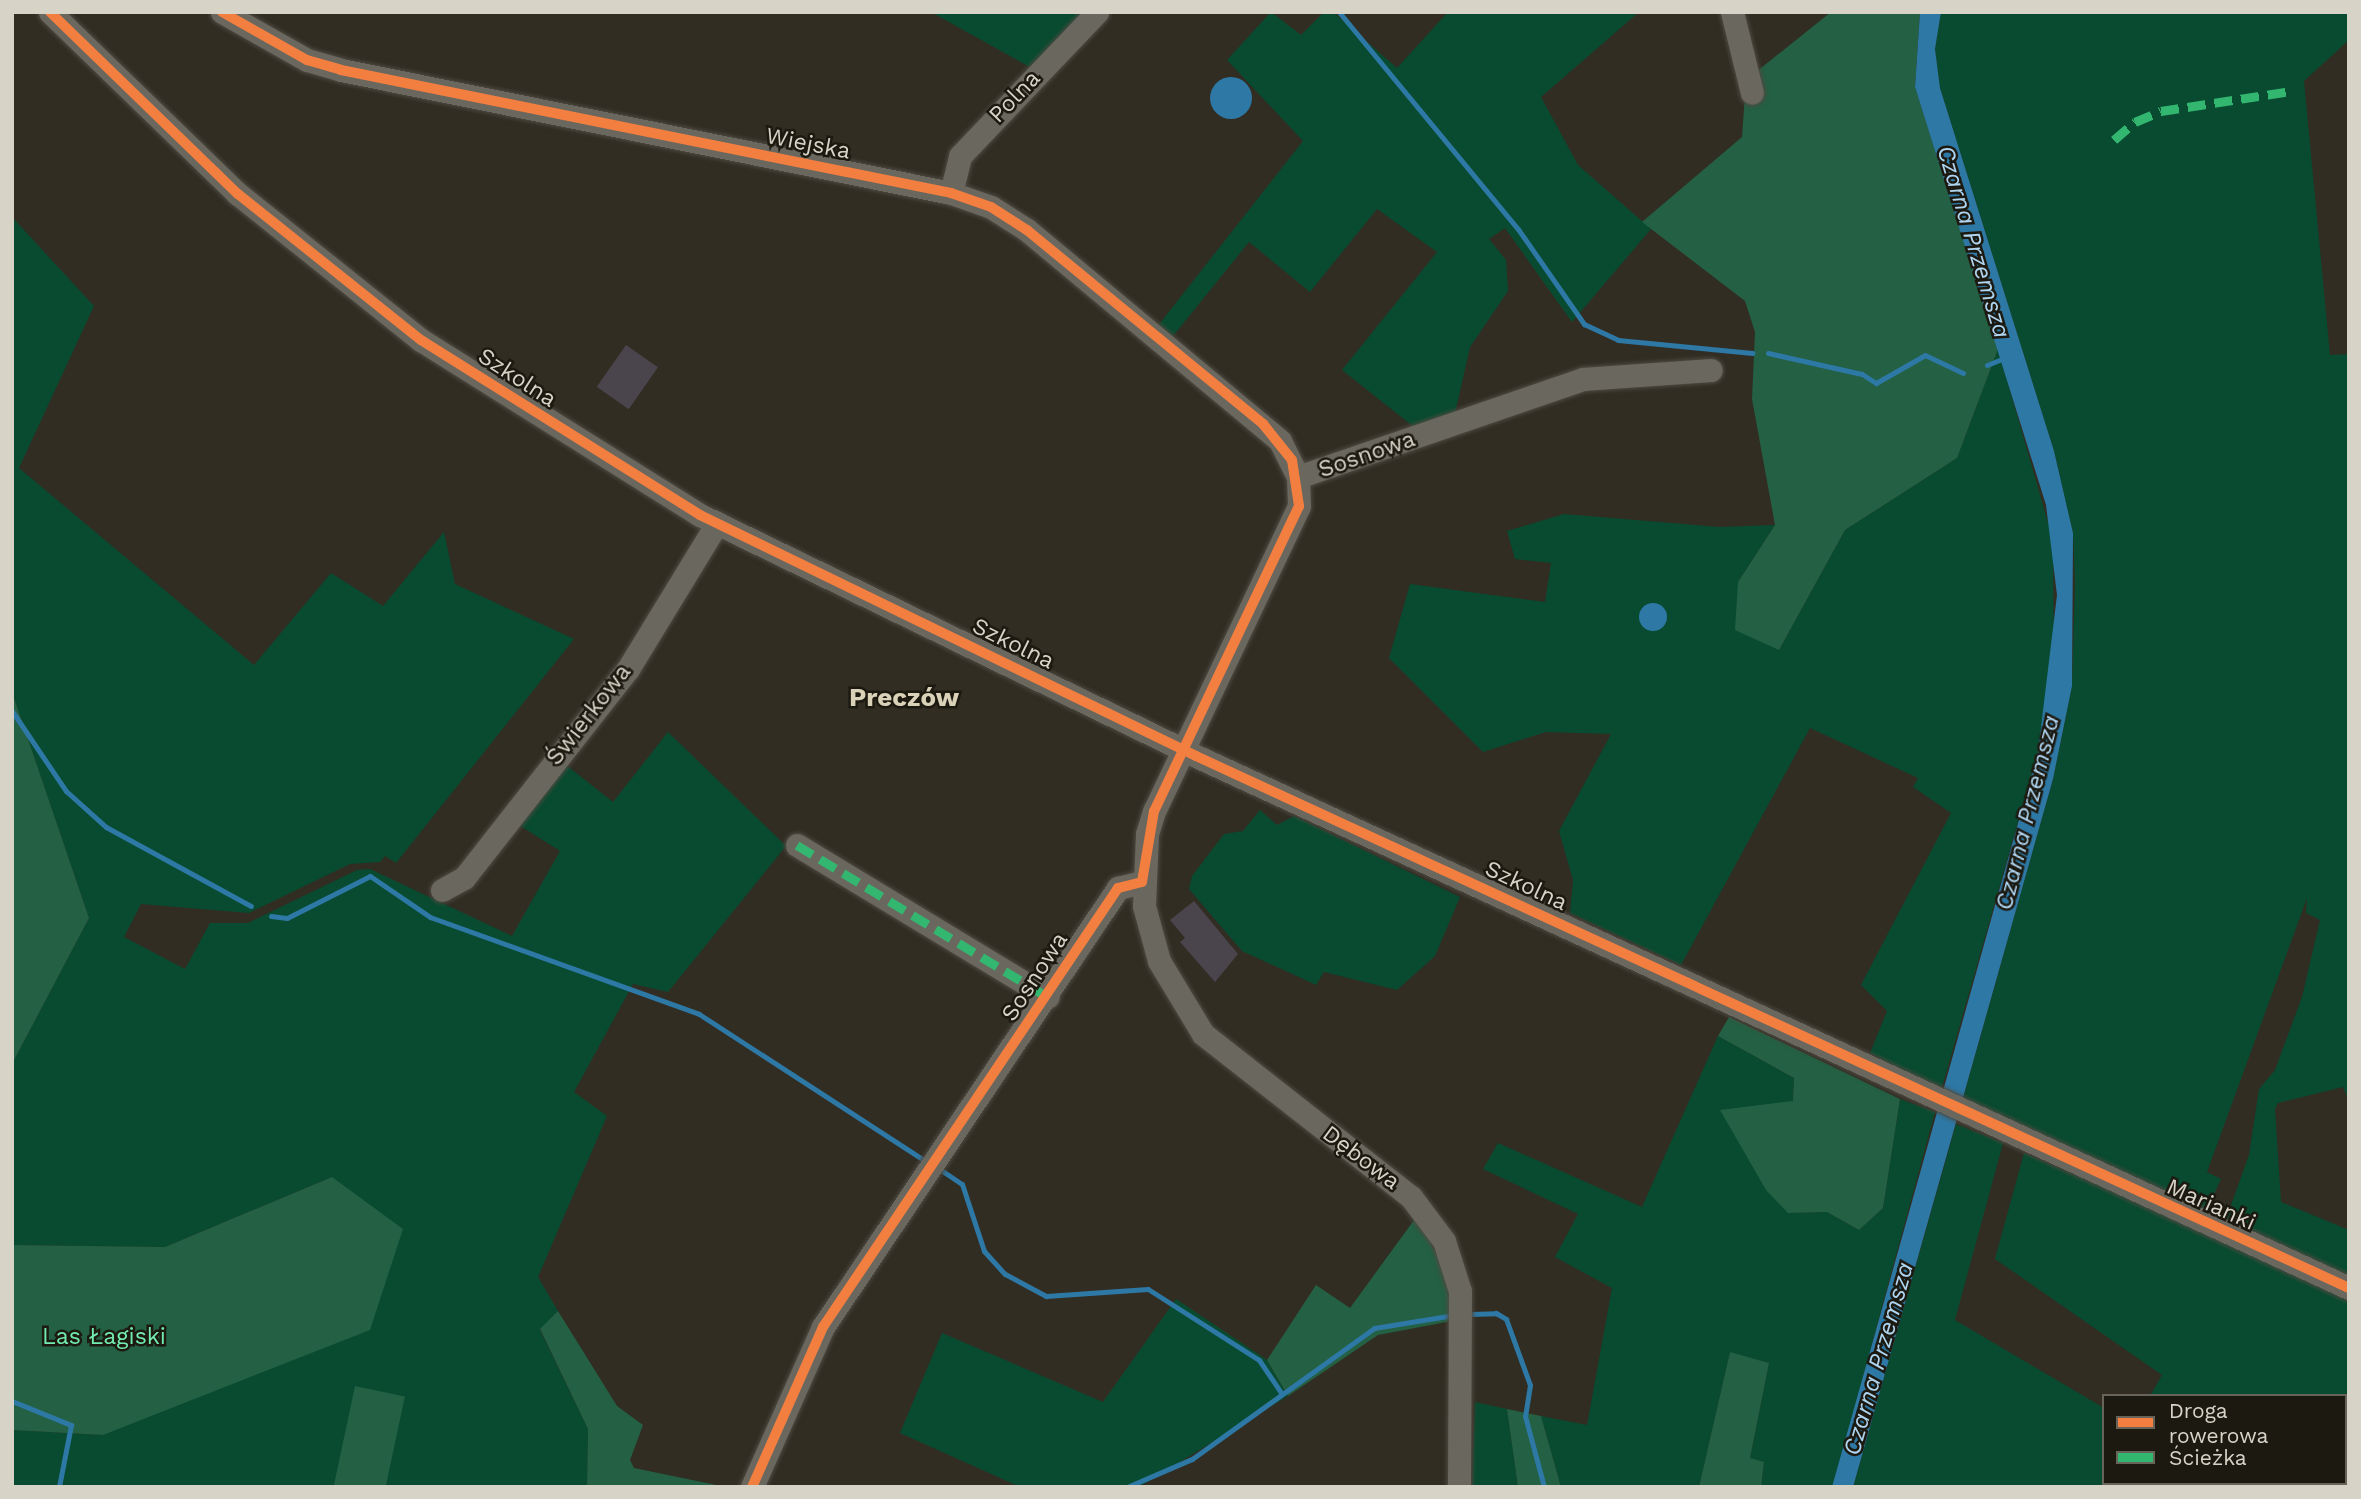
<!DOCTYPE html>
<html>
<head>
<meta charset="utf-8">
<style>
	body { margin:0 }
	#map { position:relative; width:2361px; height:1499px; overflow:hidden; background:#312d23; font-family:"Work Sans",sans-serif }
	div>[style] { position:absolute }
	.green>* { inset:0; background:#084b30 }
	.forest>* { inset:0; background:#246043; transform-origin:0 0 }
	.water>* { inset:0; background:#2e78a5 }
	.round { border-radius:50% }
	.stream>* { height:5px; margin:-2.5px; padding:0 2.5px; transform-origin:2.5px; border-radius:2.5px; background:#2e78a5 }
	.building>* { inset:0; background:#4a454c; transform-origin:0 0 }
	.roads { filter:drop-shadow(0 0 2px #4e4a41) drop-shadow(0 0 2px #4e4a41) }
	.minor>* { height:23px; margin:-11.5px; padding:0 11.5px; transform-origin:11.5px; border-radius:11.5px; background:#6a675e }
	.quiet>* { height:9px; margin-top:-4.5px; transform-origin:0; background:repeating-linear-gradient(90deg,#33b770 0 18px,transparent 0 27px) }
	.cycleway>* { height:10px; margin:-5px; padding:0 5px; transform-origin:5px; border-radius:5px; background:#f27e40 }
	span { translate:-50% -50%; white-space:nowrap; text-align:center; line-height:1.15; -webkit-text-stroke:5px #1c1910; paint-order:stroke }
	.street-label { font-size:23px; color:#d7d3c7 }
	.park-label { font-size:23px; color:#71ebaf }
	.water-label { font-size:24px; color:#afd5f1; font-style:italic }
	.quarter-label { font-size:26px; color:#dad1b9; font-weight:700 }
	.frame { position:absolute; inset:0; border:14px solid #d7d3c7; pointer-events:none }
	.legend { position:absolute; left:2102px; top:1394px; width:245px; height:91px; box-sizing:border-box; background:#1c1910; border:2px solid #676359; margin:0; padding:9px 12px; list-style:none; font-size:21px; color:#d7d3c7 }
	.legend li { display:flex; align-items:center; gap:14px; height:35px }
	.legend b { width:35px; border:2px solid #676359 }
</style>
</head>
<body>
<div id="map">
	<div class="green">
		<div style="clip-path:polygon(931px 12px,1095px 12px,1035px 70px)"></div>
		<div style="clip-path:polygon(1271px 12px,1301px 35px,1324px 12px,1333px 12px,1397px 68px,1448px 12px,1639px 12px,1541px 97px,1578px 165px,1651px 229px,1572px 322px,1505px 228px,1489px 239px,1506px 260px,1508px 291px,1470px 347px,1454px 418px,1419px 431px,1342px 370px,1437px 252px,1377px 209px,1310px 292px,1249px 242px,1173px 336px,1157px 327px,1303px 141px,1227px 60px)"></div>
		<div style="clip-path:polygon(1941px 12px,2349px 12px,2349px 40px,2304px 81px,2330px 355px,2349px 354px,2349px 1101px,2343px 1087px,2278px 1103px,2275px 1109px,2281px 1202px,2349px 1230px,2349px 1281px,2226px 1219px,2249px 1155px,2259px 1089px,2275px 1070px,2302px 997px,2320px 920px,2306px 913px,2307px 898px,2207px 1172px,2221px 1179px,2209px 1205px,2198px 1211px,1962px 1102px,2053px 779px,2072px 686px,2075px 583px,2073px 533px,2054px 451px,1940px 88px,1935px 49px)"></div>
		<div style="clip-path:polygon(12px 217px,94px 306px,19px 468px,254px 665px,331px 573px,383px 606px,444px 532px,455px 584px,574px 639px,396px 863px,385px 856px,380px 862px,350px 864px,249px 913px,141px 904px,124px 937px,185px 969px,210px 923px,248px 923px,357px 870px,370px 869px,512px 936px,560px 851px,514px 822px,561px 761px,613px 802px,668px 732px,786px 846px,668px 992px,633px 984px,574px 1092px,607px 1116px,538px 1277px,558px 1311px,540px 1330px,588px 1429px,587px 1487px,12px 1487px,12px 1430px,103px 1435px,332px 1177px,165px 1247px,12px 1245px,12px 1064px,89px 918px,12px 692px)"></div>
		<div style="clip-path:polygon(1998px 349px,2053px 540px,2054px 652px,2038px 752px,1941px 1091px,1870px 1053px,1887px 1011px,1861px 985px,1951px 813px,1913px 787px,1918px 778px,1810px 728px,1681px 965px,1570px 913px,1573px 880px,1559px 831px,1611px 734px,1546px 732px,1483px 752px,1389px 658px,1410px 584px,1545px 602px,1551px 563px,1515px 559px,1507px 531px,1564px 514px,1719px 527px,1775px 525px,1738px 582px,1779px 650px,1845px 530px,1957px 458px)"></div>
		<div style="clip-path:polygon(1260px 810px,1277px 825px,1294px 816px,1460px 897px,1435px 956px,1397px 990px,1324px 972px,1316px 985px,1242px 951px,1189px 889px,1192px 876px,1224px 834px,1243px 831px)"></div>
		<div style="clip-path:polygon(1718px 1036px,1794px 1078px,1788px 1213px,1827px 1212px,1859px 1230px,1883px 1208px,1900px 1099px,1935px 1112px,1833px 1487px,1761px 1487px,1764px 1463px,1750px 1458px,1769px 1363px,1730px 1353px,1699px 1487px,1561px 1487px,1541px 1416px,1587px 1425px,1612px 1288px,1555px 1257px,1578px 1214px,1483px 1169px,1498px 1143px,1642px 1207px)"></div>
		<div style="clip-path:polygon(1956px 1124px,2003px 1143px,1955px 1320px,2104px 1408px,2104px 1483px,2266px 1487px,1853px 1487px)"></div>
		<div style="clip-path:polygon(2024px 1153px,2349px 1295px,2349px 1455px,2345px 1396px,2150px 1396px,2162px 1375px,1995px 1259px)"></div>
		<div style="clip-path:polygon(1176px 1299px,1267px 1360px,1288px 1396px,1139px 1487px,1020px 1487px,900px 1433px,942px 1333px,1103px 1402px)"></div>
		<div style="clip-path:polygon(1475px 1402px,1507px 1409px,1518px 1487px,1472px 1487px)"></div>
	</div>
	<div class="forest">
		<div style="clip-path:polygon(1831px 12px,1920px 12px,1915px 87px,1998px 349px,1957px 458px,1845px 530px,1779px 650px,1735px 630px,1738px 582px,1775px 525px,1752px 399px,1755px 332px,1745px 301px,1642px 222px,1742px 137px,1746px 80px)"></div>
		<div style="clip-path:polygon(12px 692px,89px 918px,12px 1064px)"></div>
		<div style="clip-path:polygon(1729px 1017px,1900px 1099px,1883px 1208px,1859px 1230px,1827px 1212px,1788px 1213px,1766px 1190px,1720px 1110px,1793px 1101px,1794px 1078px,1718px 1036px)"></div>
		<div style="clip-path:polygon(332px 1177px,403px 1229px,370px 1330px,103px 1435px,12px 1430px,12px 1245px,165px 1247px)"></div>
		<div style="clip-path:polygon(1417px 1216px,1451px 1283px,1452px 1321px,1378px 1335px,1288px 1396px,1267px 1360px,1316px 1285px,1350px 1308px)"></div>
		<div style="clip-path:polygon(558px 1311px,617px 1406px,643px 1425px,630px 1460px,634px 1468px,726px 1487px,587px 1487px,588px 1429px,540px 1329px)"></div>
		<div style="clip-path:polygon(1730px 1352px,1769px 1363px,1750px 1458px,1764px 1462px,1761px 1487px,1699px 1487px)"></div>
		<div style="left:355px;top:1386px;width:51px;height:103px;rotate:12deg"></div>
		<div style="clip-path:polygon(1507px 1409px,1541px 1416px,1561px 1487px,1518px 1487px)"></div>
	</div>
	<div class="water">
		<div style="clip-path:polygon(1920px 12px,1941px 12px,1935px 49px,1940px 88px,2054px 451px,2073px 533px,2072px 686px,2053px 779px,1853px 1487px,1832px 1487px,2038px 752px,2057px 595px,2046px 505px,1915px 87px)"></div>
		<div class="round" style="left:1210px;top:77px;width:42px;height:42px"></div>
		<div class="round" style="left:1639px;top:603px;width:28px;height:28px"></div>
	</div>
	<div class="stream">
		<div style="left:1339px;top:12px;width:281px;rotate:50.5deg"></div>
		<div style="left:1518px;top:229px;width:116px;rotate:55.2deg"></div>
		<div style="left:1584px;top:324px;width:38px;rotate:25deg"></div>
		<div style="left:1618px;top:340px;width:135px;rotate:5.5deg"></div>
		<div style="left:1768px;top:353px;width:96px;rotate:12.6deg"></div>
		<div style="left:1862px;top:374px;width:17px;rotate:33deg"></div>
		<div style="left:1876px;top:383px;width:56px;rotate:-29.7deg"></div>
		<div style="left:1925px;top:355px;width:42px;rotate:25.3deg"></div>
		<div style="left:1987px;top:365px;width:22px;rotate:-22deg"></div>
		<div style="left:12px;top:711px;width:97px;rotate:56deg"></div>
		<div style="left:66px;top:791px;width:54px;rotate:42deg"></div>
		<div style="left:106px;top:827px;width:165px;rotate:28.6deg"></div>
		<div style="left:271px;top:916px;width:16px;rotate:7deg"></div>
		<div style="left:287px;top:918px;width:93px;rotate:-26.8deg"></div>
		<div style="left:370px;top:876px;width:73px;rotate:34.3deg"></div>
		<div style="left:430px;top:917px;width:286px;rotate:19.8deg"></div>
		<div style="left:699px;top:1014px;width:265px;rotate:33deg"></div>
		<div style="left:941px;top:1170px;width:25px;rotate:34deg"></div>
		<div style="left:962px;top:1184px;width:71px;rotate:71.8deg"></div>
		<div style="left:984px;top:1251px;width:31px;rotate:48deg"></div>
		<div style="left:1005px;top:1274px;width:47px;rotate:28.2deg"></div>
		<div style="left:1046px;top:1296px;width:102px;rotate:-3.9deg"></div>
		<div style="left:1148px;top:1289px;width:132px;rotate:32.6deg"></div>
		<div style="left:1259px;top:1360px;width:40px;rotate:56deg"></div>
		<div style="left:1471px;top:1314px;width:25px;rotate:-2deg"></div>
		<div style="left:1496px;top:1313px;width:12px;rotate:31deg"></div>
		<div style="left:1506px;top:1319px;width:70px;rotate:70deg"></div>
		<div style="left:1530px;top:1385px;width:31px;rotate:99deg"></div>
		<div style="left:1525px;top:1416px;width:73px;rotate:75deg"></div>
		<div style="left:12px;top:1401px;width:64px;rotate:22.1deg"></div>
		<div style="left:71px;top:1425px;width:63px;rotate:101deg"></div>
		<div style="left:1127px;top:1487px;width:71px;rotate:-23.3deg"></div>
		<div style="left:1192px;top:1459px;width:224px;rotate:-35.7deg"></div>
		<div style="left:1374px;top:1328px;width:81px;rotate:-9.2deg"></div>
	</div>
	<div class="building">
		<div style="left:626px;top:345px;width:39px;height:51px;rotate:35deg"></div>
		<div style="clip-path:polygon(1194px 901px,1238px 954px,1215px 982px,1180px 942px,1185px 938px,1170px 920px)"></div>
	</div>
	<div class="roads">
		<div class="minor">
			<div style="left:50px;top:12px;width:262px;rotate:44.1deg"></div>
			<div style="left:238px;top:194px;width:234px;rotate:38.6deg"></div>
			<div style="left:421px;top:340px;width:329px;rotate:32.1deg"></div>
			<div style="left:700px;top:515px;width:551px;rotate:25.91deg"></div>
			<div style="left:1196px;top:756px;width:1270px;rotate:24.77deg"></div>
			<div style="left:222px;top:12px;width:98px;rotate:29.5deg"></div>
			<div style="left:307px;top:60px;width:35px;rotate:16deg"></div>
			<div style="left:341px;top:70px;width:622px;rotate:11.4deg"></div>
			<div style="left:951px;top:193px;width:42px;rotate:19.3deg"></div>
			<div style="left:991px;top:207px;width:43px;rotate:32.6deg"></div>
			<div style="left:1027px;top:230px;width:329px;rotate:39.8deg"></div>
			<div style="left:1280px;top:441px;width:40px;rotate:63.4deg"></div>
			<div style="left:1298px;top:477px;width:29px;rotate:88deg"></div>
			<div style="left:1299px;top:506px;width:338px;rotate:115.4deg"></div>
			<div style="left:1154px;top:811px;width:24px;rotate:107deg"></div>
			<div style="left:1147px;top:834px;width:72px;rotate:92.4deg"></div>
			<div style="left:1144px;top:906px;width:57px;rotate:74.7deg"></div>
			<div style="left:1159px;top:961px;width:85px;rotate:58.9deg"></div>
			<div style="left:1203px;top:1034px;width:264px;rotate:38.1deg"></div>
			<div style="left:1411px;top:1197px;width:55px;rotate:53.1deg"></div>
			<div style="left:1444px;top:1241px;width:52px;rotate:72.3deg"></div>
			<div style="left:1460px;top:1291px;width:196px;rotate:90.3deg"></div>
			<div style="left:1732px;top:12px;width:83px;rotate:76.1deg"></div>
			<div style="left:951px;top:193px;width:38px;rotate:-76deg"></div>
			<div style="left:960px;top:156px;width:199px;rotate:-46.4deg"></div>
			<div style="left:1298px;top:477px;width:301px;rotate:-19deg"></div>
			<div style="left:1583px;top:379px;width:128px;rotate:-4deg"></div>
			<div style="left:797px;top:845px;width:293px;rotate:31.2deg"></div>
			<div style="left:442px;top:890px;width:25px;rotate:-29deg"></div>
			<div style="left:464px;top:878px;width:266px;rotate:-51.9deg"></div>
			<div style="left:628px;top:669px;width:171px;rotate:-58.6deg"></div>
			<div style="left:752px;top:1487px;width:175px;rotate:-66.1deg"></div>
			<div style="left:823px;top:1327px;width:529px;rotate:-56.1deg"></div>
			<div style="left:1118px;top:888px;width:25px;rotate:-14deg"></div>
		</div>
	</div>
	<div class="quiet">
		<div style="left:2114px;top:140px;width:28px;rotate:-41deg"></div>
		<div style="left:2135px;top:122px;width:28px;rotate:-23deg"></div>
		<div style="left:2161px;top:111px;width:132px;rotate:-8.7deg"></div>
		<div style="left:797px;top:845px;width:293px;rotate:31.2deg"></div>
	</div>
	<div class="cycleway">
		<div style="left:50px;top:12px;width:262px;rotate:44.1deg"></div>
		<div style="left:238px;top:194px;width:234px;rotate:38.6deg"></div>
		<div style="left:421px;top:340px;width:329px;rotate:32.1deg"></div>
		<div style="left:700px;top:515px;width:551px;rotate:25.91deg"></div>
		<div style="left:1196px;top:756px;width:1270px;rotate:24.77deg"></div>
		<div style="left:222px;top:12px;width:98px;rotate:29.5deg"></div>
		<div style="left:307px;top:60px;width:35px;rotate:16deg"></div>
		<div style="left:341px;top:70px;width:622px;rotate:11.4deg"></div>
		<div style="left:951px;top:193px;width:42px;rotate:19.3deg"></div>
		<div style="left:991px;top:207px;width:43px;rotate:32.6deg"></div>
		<div style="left:1027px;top:230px;width:306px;rotate:39.4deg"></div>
		<div style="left:1263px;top:424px;width:46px;rotate:51.1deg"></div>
		<div style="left:1292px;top:460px;width:47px;rotate:81.3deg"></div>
		<div style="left:1299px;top:506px;width:338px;rotate:115.4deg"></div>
		<div style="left:1154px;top:811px;width:72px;rotate:99.6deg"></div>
		<div style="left:1142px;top:882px;width:25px;rotate:166deg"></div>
		<div style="left:1118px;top:888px;width:529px;rotate:123.9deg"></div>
		<div style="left:823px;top:1327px;width:175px;rotate:113.9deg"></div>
	</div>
	<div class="street-label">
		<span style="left:1015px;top:97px;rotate:-46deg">Polna</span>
		<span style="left:808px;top:144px;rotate:11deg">Wiejska</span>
		<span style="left:517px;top:378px;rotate:33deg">Szkolna</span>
		<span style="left:1367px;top:455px;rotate:-19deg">Sosnowa</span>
		<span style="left:1013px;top:644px;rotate:26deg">Szkolna</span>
		<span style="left:589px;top:715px;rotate:-52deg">Świerkowa</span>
		<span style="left:1526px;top:886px;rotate:25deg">Szkolna</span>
		<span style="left:1035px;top:977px;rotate:-57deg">Sosnowa</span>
		<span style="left:1361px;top:1158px;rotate:37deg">Dębowa</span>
		<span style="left:2211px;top:1205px;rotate:24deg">Marianki</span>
	</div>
	<div class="park-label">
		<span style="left:104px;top:1337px">Las Łagiski</span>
	</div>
	<div class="water-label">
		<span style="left:1973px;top:242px;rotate:73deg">Czarna Przemsza</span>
		<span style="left:2028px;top:813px;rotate:-76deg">Czarna Przemsza</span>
		<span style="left:1879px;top:1359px;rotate:-74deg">Czarna Przemsza</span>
	</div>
	<div class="quarter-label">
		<span style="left:904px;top:698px">Preczów</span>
	</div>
	<div class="frame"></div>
	<ul class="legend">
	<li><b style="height:9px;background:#f27e40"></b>Droga rowerowa</li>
	<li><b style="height:9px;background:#33b770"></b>Ścieżka</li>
	</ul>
</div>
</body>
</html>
